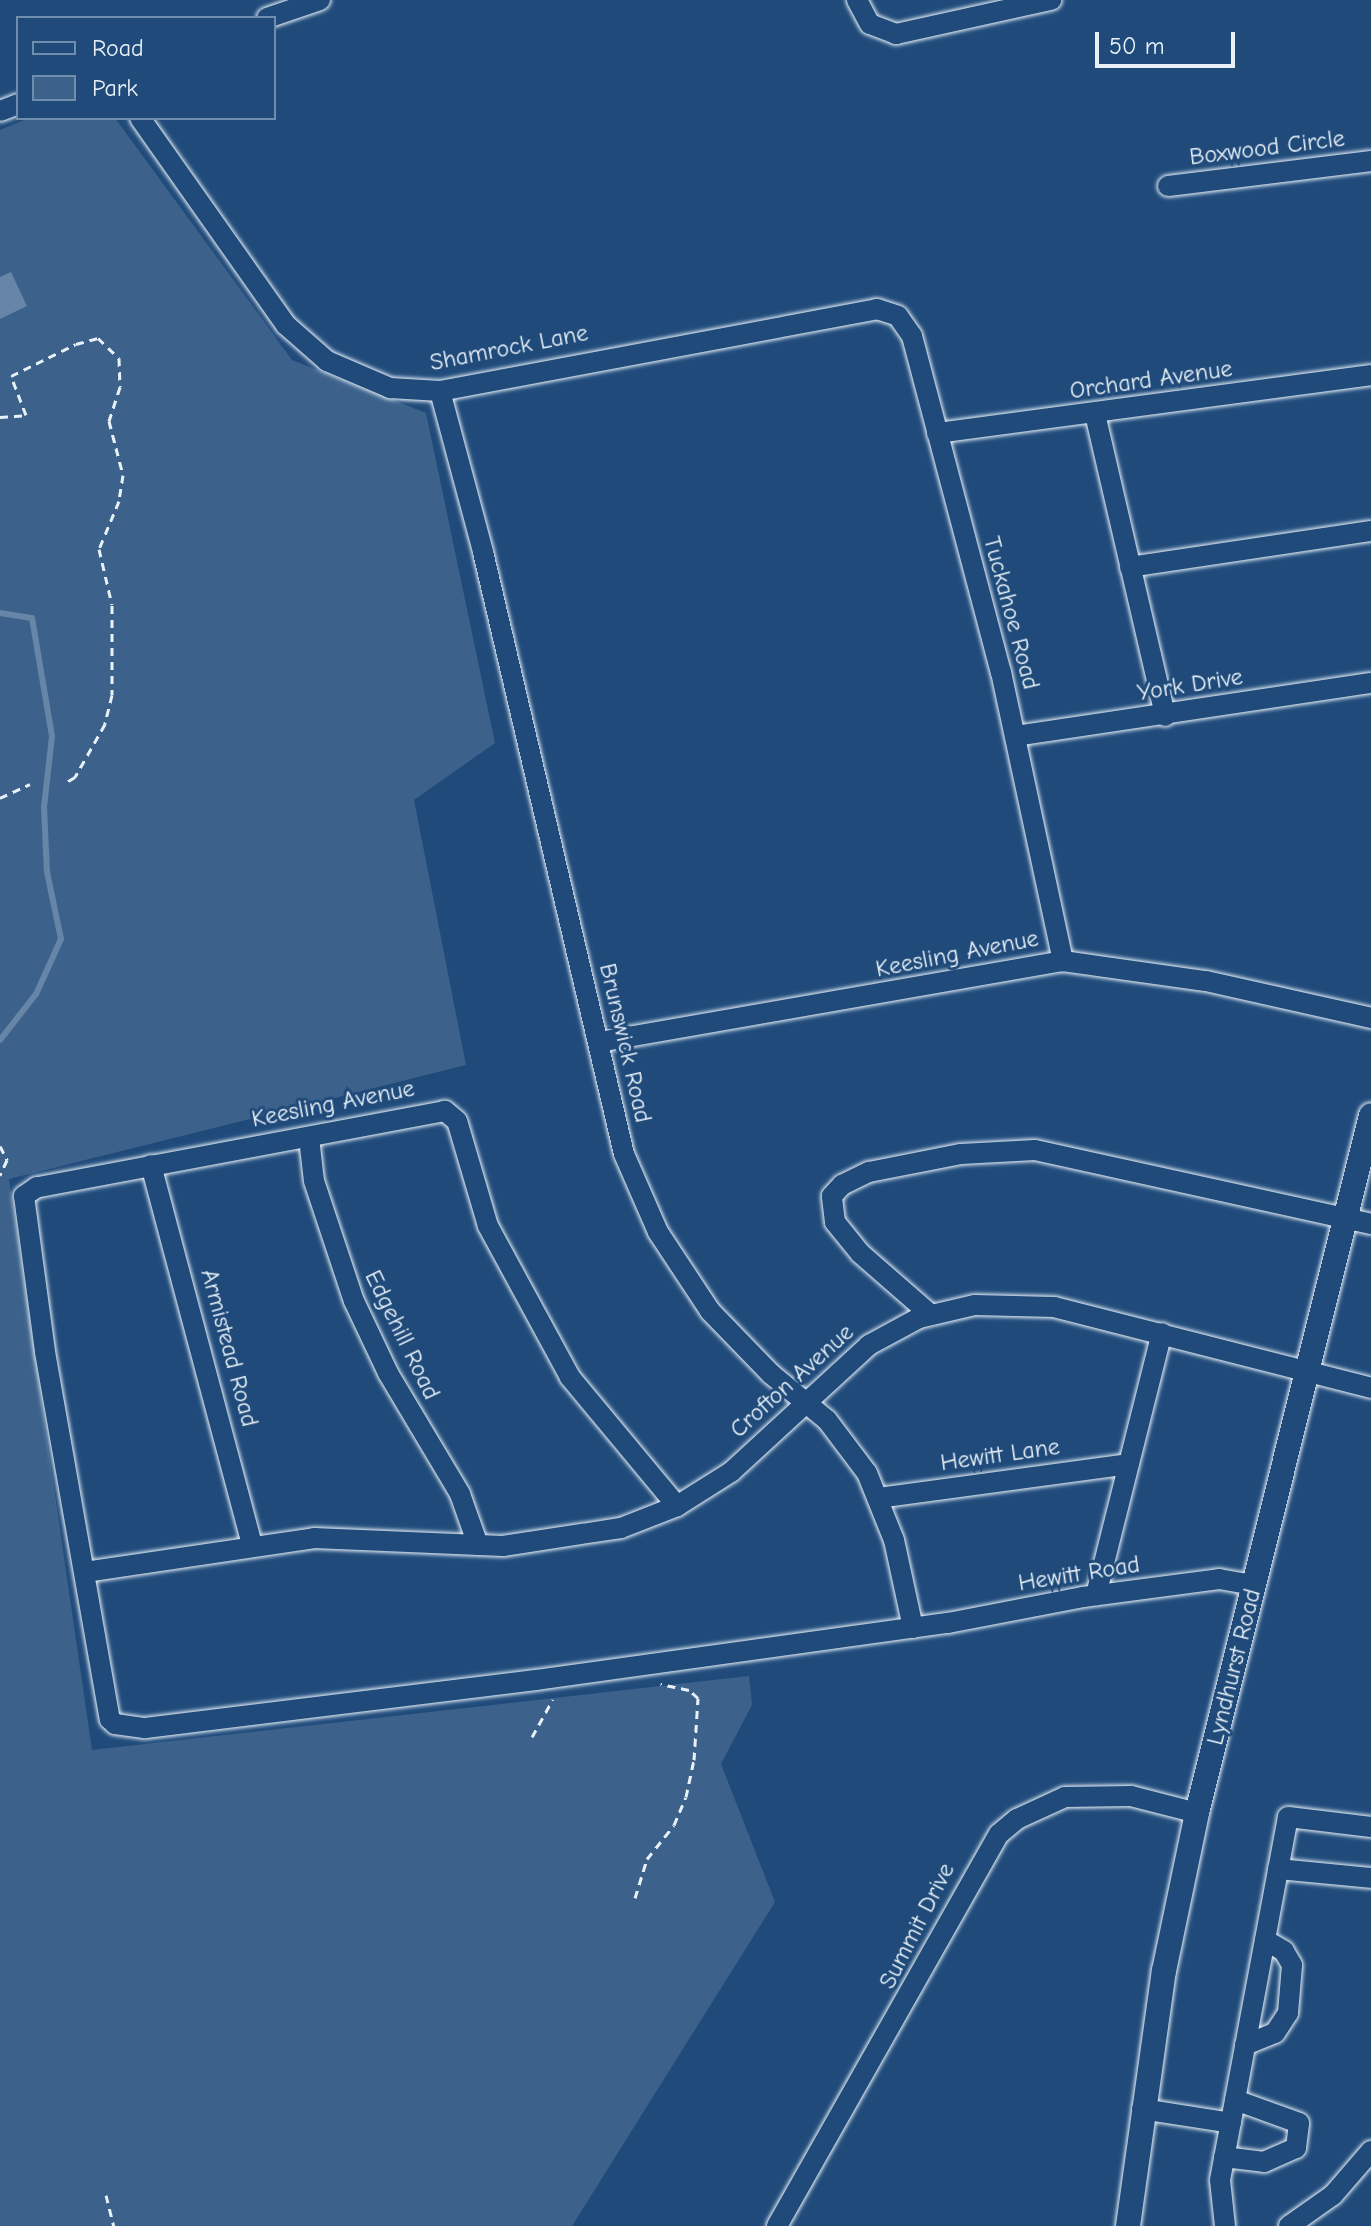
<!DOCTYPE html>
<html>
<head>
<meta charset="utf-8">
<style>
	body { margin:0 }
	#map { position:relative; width:1371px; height:2226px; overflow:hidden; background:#1f4a7a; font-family:"Comic Neue",sans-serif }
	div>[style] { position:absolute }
	.green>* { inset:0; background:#3c628c }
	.water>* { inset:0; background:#6685a7 }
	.stream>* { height:6px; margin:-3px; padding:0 3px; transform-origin:3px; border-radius:3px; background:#6685a7 }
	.path>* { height:3px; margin-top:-1.5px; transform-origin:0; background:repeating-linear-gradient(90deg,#e8f1f8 0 8px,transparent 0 14px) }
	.roads { filter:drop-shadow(0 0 2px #e8f1f8) drop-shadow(0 0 2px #e8f1f8) }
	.minor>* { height:20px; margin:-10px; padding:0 10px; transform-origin:10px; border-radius:10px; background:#1f4a7a }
	.major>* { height:24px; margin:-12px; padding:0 12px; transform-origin:12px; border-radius:12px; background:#1f4a7a }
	span { translate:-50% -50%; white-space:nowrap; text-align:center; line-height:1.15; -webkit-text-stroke:6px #1f4a7a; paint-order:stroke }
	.street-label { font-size:24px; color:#e8f1f8 }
	.legend { position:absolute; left:16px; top:16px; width:260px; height:104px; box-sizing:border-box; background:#1f4a7a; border:2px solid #6f8dac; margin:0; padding:10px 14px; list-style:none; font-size:24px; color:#e8f1f8 }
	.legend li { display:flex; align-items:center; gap:16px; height:40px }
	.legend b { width:40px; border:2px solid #6f8dac }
	.scale { position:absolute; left:1095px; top:32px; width:140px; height:36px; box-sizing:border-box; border:4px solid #e8f1f8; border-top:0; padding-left:10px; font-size:24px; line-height:28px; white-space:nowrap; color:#e8f1f8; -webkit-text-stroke:6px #1f4a7a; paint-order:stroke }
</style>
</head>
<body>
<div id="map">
	<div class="green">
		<div style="clip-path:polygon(29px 118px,115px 118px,292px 360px,426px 413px,495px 743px,414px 800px,466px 1065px,9px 1179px,92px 1750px,749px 1676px,752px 1705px,721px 1764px,775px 1902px,572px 2226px,0 2226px,0 130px)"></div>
	</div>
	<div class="water">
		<div style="clip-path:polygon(11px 272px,27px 306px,0 319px,0 277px)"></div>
	</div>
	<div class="stream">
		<div style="left:0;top:613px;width:32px;rotate:9deg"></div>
		<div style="left:32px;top:618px;width:120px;rotate:80.4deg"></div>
		<div style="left:52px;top:736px;width:71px;rotate:96.4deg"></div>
		<div style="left:44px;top:807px;width:65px;rotate:87.4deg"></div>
		<div style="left:47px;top:872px;width:68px;rotate:78.2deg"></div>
		<div style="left:61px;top:939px;width:60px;rotate:114.4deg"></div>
		<div style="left:36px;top:994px;width:58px;rotate:128deg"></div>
	</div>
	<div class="path">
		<div style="left:0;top:417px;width:26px;rotate:-4deg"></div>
		<div style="left:26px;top:415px;width:42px;rotate:-111deg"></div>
		<div style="left:11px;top:376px;width:72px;rotate:-26.2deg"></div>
		<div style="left:76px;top:344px;width:23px;rotate:-15deg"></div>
		<div style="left:98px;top:338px;width:29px;rotate:44deg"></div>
		<div style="left:119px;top:358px;width:29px;rotate:88deg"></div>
		<div style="left:120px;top:387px;width:36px;rotate:108deg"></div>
		<div style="left:109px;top:421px;width:56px;rotate:75.5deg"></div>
		<div style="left:123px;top:475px;width:26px;rotate:99deg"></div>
		<div style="left:119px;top:501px;width:52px;rotate:112.6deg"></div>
		<div style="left:99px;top:549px;width:57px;rotate:76.9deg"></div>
		<div style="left:112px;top:605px;width:90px;rotate:90deg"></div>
		<div style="left:112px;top:695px;width:30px;rotate:104deg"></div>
		<div style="left:105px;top:724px;width:61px;rotate:119.5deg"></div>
		<div style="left:75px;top:777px;width:12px;rotate:149deg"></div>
		<div style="left:0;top:798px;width:33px;rotate:-25deg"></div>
		<div style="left:0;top:1146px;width:16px;rotate:63deg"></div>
		<div style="left:7px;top:1160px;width:17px;rotate:115deg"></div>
		<div style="left:532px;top:1737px;width:43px;rotate:-61.1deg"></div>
		<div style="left:635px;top:1898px;width:41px;rotate:-72.9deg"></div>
		<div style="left:647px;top:1859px;width:43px;rotate:-51.5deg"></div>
		<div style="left:674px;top:1825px;width:30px;rotate:-67deg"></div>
		<div style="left:686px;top:1797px;width:38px;rotate:-78deg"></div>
		<div style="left:694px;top:1760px;width:62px;rotate:-86.3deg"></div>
		<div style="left:698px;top:1698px;width:12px;rotate:-138deg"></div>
		<div style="left:689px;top:1690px;width:29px;rotate:-168deg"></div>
		<div style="left:106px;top:2195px;width:32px;rotate:76deg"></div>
	</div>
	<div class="roads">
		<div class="minor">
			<div style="left:857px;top:0;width:27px;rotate:62deg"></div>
			<div style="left:870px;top:24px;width:28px;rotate:21deg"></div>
			<div style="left:896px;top:34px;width:159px;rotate:-12.4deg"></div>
			<div style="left:267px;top:18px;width:56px;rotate:-18.8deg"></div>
			<div style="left:0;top:111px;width:19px;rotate:-21deg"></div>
			<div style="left:140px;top:118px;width:253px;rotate:54.8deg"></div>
			<div style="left:286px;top:325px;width:55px;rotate:41.3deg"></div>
			<div style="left:327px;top:361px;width:69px;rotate:23.2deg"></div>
			<div style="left:390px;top:388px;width:50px;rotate:3.4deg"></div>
			<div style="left:440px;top:391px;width:445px;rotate:-10.6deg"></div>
			<div style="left:877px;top:309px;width:22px;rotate:18deg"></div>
			<div style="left:898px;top:316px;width:24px;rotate:55deg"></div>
			<div style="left:912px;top:336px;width:348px;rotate:75.2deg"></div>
			<div style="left:1001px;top:672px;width:296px;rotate:77.9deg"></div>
			<div style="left:1168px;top:186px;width:205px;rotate:-7deg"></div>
			<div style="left:440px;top:391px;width:167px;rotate:75deg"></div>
			<div style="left:483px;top:552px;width:618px;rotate:76.82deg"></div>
			<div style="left:624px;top:1154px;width:85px;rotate:66.4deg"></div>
			<div style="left:658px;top:1232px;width:95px;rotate:56.6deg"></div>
			<div style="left:710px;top:1311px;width:88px;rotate:45.9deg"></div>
			<div style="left:771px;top:1374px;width:72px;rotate:39.4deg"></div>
			<div style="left:827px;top:1420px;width:66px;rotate:53deg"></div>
			<div style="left:867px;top:1473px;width:72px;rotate:68.1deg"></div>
			<div style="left:894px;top:1540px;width:90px;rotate:77.8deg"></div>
			<div style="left:1095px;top:414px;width:310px;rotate:76.9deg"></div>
			<div style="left:937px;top:433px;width:438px;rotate:-7.6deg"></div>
			<div style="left:1130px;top:567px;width:244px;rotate:-8.5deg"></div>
			<div style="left:1016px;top:736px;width:359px;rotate:-8.5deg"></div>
			<div style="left:599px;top:1042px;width:471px;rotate:-9.9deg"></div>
			<div style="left:1063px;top:961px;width:144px;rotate:8deg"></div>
			<div style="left:1206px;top:981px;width:169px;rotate:12.6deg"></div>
			<div style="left:309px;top:1138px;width:43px;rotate:83.4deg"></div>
			<div style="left:314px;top:1181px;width:126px;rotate:71.6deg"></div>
			<div style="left:354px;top:1301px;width:80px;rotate:64.7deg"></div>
			<div style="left:388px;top:1373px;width:141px;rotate:59.2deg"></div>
			<div style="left:460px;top:1494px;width:54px;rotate:70.6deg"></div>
			<div style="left:151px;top:1165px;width:393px;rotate:75.1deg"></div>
			<div style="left:931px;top:1315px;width:94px;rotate:-138.9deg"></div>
			<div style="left:860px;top:1253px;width:40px;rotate:-129deg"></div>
			<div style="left:835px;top:1222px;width:26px;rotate:-97deg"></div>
			<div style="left:832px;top:1196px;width:15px;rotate:-48deg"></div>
			<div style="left:842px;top:1185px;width:30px;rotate:-26deg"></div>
			<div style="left:869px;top:1172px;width:94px;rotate:-11.1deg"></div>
			<div style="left:961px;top:1154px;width:74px;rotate:-3.1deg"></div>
			<div style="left:1035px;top:1150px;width:344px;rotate:12.4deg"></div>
			<div style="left:878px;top:1498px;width:253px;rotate:-7.7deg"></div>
			<div style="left:677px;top:1506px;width:168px;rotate:-129.7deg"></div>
			<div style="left:570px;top:1377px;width:172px;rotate:-118.5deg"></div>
			<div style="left:488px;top:1226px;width:109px;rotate:-106.4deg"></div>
			<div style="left:457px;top:1121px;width:16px;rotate:-140deg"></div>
			<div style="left:445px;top:1111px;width:415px;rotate:169.4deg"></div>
			<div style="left:37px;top:1187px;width:16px;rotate:145deg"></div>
			<div style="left:24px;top:1196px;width:157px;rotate:82.3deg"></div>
			<div style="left:45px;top:1352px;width:373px;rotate:80deg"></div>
			<div style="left:110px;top:1719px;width:7px;rotate:45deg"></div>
			<div style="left:115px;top:1724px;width:30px;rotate:8deg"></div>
			<div style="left:145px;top:1728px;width:394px;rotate:-7deg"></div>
			<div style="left:536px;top:1680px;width:416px;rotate:-7.9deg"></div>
			<div style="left:948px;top:1623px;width:137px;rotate:-10.9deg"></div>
			<div style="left:1083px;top:1597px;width:137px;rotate:-7.5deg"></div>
			<div style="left:1219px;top:1579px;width:36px;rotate:10deg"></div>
			<div style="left:85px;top:1572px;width:232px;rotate:-8.4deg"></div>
			<div style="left:314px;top:1538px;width:189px;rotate:2.4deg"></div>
			<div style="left:503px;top:1546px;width:119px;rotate:-8.7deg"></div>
			<div style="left:621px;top:1528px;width:60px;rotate:-21.4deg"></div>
			<div style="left:677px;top:1506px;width:64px;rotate:-32.2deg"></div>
			<div style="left:731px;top:1472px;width:188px;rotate:-42.6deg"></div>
			<div style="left:869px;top:1345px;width:57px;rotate:-28.4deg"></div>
			<div style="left:919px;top:1318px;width:57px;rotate:-13.1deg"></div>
			<div style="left:975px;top:1305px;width:79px;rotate:1.5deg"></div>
			<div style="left:1054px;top:1307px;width:327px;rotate:14.3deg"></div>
			<div style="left:1096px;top:1595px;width:270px;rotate:-75.9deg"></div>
			<div style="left:1278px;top:1869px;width:93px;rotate:5.5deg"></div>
			<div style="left:1245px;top:2045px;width:32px;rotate:-22deg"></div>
			<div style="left:1275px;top:2033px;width:24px;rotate:-57deg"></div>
			<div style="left:1288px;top:2013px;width:48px;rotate:-85.2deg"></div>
			<div style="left:1292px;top:1965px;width:16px;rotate:-120deg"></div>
			<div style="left:1284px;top:1951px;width:22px;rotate:-150deg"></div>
			<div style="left:1142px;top:2109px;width:90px;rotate:8.9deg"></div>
			<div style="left:1224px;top:2157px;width:40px;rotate:7.1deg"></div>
			<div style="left:1264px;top:2162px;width:35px;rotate:-24deg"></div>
			<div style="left:1296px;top:2148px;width:25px;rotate:-83deg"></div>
			<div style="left:1299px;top:2123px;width:68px;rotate:-160.2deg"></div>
			<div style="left:777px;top:2226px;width:450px;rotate:-60.5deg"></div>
			<div style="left:999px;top:1834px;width:23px;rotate:-40deg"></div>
			<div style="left:1017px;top:1819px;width:53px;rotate:-24.6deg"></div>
			<div style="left:1065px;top:1797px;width:66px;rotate:-0.9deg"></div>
			<div style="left:1131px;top:1796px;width:68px;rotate:14.4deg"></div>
			<div style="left:1225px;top:2226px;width:46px;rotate:-96.2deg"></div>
			<div style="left:1220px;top:2180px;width:369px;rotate:-79.4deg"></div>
			<div style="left:1288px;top:1817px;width:84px;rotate:6.9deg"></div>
			<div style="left:1289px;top:2226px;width:54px;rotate:-35.2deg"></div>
			<div style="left:1333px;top:2195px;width:58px;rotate:-49.2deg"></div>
		</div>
		<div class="major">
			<div style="left:1128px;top:2226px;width:258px;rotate:-82deg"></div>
			<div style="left:1164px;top:1971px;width:161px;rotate:-78.2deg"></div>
			<div style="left:1197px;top:1813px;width:719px;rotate:-76deg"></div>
		</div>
	</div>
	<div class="street-label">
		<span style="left:1267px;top:148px;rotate:-7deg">Boxwood Circle</span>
		<span style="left:509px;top:348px;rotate:-11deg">Shamrock Lane</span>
		<span style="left:1151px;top:380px;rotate:-8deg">Orchard Avenue</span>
		<span style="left:1011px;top:613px;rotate:75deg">Tuckahoe Road</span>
		<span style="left:1190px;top:685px;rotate:-9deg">York Drive</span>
		<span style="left:957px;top:954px;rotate:-11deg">Keesling Avenue</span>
		<span style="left:625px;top:1043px;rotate:77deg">Brunswick Road</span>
		<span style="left:333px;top:1104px;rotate:-11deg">Keesling Avenue</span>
		<span style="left:402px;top:1335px;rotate:64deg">Edgehill Road</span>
		<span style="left:229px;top:1348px;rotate:75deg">Armistead Road</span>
		<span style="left:792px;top:1381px;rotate:-42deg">Crofton Avenue</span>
		<span style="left:1000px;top:1455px;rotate:-8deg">Hewitt Lane</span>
		<span style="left:1079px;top:1574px;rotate:-9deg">Hewitt Road</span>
		<span style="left:1234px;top:1667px;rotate:-76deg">Lyndhurst Road</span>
		<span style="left:917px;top:1926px;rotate:-63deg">Summit Drive</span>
	</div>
	<ul class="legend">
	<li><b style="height:10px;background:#1f4a7a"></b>Road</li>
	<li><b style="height:22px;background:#3c628c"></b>Park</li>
	</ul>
	<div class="scale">50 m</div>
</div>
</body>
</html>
